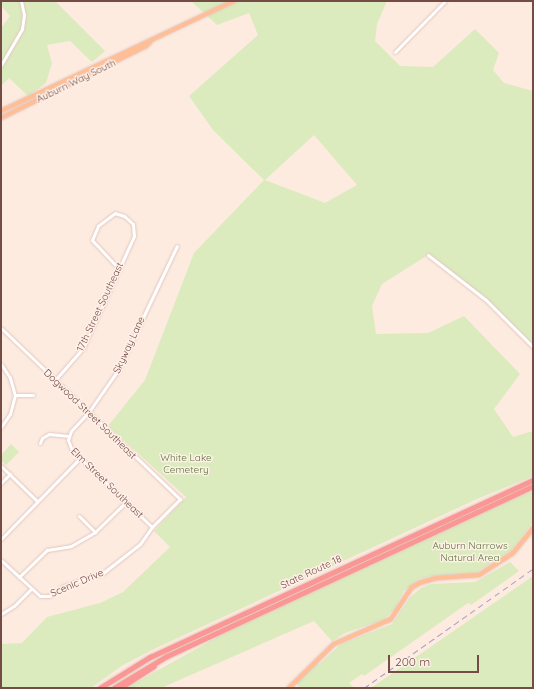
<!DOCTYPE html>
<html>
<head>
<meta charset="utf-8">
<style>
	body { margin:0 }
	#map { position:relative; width:534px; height:689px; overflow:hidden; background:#fdebe0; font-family:Quicksand,sans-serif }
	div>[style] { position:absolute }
	.green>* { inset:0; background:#dbebbe }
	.roads { filter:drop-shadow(0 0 1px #e3c7bf) drop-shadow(0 0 1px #e3c7bf) }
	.minor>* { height:3px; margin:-1.5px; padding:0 1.5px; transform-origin:1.5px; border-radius:1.5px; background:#fff }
	.major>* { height:4px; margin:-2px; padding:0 2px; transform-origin:2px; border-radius:2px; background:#ffbe95 }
	.highway>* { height:4.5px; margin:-2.25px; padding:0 2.25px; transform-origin:2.25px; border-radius:2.25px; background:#fa9694 }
	.rail>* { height:1px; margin-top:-0.5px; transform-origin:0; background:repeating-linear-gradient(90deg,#ab9fc6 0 6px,transparent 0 10px) }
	span { translate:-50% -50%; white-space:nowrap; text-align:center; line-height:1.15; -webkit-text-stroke:3px #fff0e7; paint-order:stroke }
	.street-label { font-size:10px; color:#744c46 }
	.park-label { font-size:10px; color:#5a753c }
	.frame { position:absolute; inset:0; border:2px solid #744c46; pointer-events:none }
	.scale { position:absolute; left:388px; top:655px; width:91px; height:18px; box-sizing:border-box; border:2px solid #744c46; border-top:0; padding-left:5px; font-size:12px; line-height:14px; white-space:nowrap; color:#744c46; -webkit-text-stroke:3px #fff0e7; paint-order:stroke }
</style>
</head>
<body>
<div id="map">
	<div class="green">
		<div style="clip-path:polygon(1px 1px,55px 1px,105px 51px,92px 62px,70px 41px,47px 45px,52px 63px,46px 83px,28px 96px,9px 78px,1px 86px,1px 28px,10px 16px,1px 6px)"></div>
		<div style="clip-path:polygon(evenodd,191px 1px,387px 1px,377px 24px,375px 41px,400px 66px,433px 67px,475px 29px,499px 53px,493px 70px,504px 83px,533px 91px,533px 347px,486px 300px,428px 255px,382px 284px,372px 306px,376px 334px,428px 333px,464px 316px,520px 374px,494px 409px,513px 437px,533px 431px,533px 476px,477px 499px,152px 650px,123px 665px,91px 688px,1px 688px,1px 644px,22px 643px,47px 617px,100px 603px,123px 592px,170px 547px,154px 531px,186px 497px,108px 426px,145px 380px,194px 253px,264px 180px,213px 130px,189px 96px,258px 35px,249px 13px,217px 25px,191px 1px,314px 135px,357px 185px,325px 203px,265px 180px,314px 135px)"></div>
		<div style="clip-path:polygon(11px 444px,19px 452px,6px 465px,1px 460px,1px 455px)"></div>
		<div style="clip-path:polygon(533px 491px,533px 522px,511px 551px,474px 574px,434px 576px,419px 579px,404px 591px,394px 610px,383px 620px,345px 633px,332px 641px,314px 621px,161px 688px,126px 688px,223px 634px,487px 509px)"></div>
		<div style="clip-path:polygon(510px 562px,519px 571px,471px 605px,468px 603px,364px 676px,362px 674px,349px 683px,354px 688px,300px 688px,295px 682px,316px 661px,319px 664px,341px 644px,392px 624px,410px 597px,421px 588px,431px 584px,475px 582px)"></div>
		<div style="clip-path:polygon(533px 576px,533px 688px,371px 688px)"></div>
	</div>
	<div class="roads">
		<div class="minor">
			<div style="left:395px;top:52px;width:71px;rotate:-45.6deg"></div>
			<div style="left:1px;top:65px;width:42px;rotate:-59.7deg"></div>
			<div style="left:22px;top:29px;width:14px;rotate:-82deg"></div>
			<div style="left:24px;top:15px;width:14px;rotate:-102deg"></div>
			<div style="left:428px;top:255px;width:73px;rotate:37.8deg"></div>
			<div style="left:486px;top:300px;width:66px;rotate:45deg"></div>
			<div style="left:1px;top:328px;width:248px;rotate:43.7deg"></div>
			<div style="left:180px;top:499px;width:40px;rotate:135deg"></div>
			<div style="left:152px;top:527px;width:21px;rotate:125deg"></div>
			<div style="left:140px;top:544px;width:47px;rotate:141.9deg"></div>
			<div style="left:103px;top:573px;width:41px;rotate:161.6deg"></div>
			<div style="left:64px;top:586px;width:18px;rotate:146deg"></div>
			<div style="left:49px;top:596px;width:9px;rotate:180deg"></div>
			<div style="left:40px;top:596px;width:53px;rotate:-137.3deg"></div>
			<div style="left:1px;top:364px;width:17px;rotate:57deg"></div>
			<div style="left:10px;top:378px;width:18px;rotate:74deg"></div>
			<div style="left:15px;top:395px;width:20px;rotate:105deg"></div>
			<div style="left:10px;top:414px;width:16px;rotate:125deg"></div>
			<div style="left:55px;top:380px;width:43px;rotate:-48.8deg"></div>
			<div style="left:83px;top:348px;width:123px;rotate:-65.5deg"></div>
			<div style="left:134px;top:236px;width:12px;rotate:-95deg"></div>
			<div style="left:133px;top:224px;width:12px;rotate:-138deg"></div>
			<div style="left:124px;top:216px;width:9px;rotate:-162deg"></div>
			<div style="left:115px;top:213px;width:21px;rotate:143deg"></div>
			<div style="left:98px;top:226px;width:15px;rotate:113deg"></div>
			<div style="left:92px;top:240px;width:37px;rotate:47deg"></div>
			<div style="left:15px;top:395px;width:18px"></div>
			<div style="left:40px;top:443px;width:5px;rotate:-68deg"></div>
			<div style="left:42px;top:438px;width:8px;rotate:-30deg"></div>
			<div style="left:49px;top:434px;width:20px;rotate:6deg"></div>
			<div style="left:1px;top:466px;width:50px;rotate:44.2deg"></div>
			<div style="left:1px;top:483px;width:13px;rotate:-45deg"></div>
			<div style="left:79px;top:516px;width:23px;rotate:45deg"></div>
			<div style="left:152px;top:527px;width:111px;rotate:-136.1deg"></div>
			<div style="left:72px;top:450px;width:11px;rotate:-112deg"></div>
			<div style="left:68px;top:440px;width:9px;rotate:-72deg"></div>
			<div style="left:71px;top:431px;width:25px;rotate:-47deg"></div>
			<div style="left:88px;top:413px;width:52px;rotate:-55.1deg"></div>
			<div style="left:118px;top:370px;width:137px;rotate:-64.6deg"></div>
			<div style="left:1px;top:539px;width:113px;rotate:-45.7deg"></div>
			<div style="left:19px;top:577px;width:39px;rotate:-44deg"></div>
			<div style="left:47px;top:550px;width:24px;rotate:-9deg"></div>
			<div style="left:71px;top:546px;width:28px;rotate:-30deg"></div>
			<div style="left:95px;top:532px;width:43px;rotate:-44.1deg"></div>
			<div style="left:1px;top:614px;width:15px;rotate:-32deg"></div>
			<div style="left:14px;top:606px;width:24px;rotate:-45deg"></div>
		</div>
		<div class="major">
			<div style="left:1px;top:111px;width:258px;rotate:-25.3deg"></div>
			<div style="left:1px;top:118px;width:162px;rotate:-26.4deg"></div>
			<div style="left:146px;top:46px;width:6px;rotate:-45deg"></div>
			<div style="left:289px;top:688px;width:63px;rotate:-44.4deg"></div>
			<div style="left:334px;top:644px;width:62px;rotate:-23.7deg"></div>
			<div style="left:391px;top:619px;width:37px;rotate:-57deg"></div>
			<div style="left:411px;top:588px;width:9px;rotate:-32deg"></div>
			<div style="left:419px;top:583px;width:18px;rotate:-16deg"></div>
			<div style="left:436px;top:578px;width:43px;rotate:-4deg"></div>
			<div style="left:479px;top:575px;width:40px;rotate:-32.9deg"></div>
			<div style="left:513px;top:553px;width:32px;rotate:-51deg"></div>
		</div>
		<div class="highway">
			<div style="left:100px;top:688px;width:59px;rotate:-31.8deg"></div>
			<div style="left:150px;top:657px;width:422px;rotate:-24.8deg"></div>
			<div style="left:114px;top:688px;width:62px;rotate:-31.1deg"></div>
			<div style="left:167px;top:656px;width:404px;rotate:-24.9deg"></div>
			<div style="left:120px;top:688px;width:40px;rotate:-32.9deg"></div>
		</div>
	</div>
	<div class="rail">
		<div style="left:364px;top:688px;width:207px;rotate:-35.2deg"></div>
	</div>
	<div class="street-label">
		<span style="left:76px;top:81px;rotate:-26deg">Auburn Way South</span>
		<span style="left:100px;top:307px;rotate:-65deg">17th Street Southeast</span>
		<span style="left:129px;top:345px;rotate:-65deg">Skyway Lane</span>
		<span style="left:90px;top:414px;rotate:44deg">Dogwood Street Southeast</span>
		<span style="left:107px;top:483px;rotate:44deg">Elm Street Southeast</span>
		<span style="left:311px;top:572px;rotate:-25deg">State Route 18</span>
		<span style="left:77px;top:583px;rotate:-23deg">Scenic Drive</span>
	</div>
	<div class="park-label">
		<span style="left:186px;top:463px">White Lake<br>Cemetery</span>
		<span style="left:470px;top:551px">Auburn Narrows<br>Natural Area</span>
	</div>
	<div class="frame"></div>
	<div class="scale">200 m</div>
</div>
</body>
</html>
